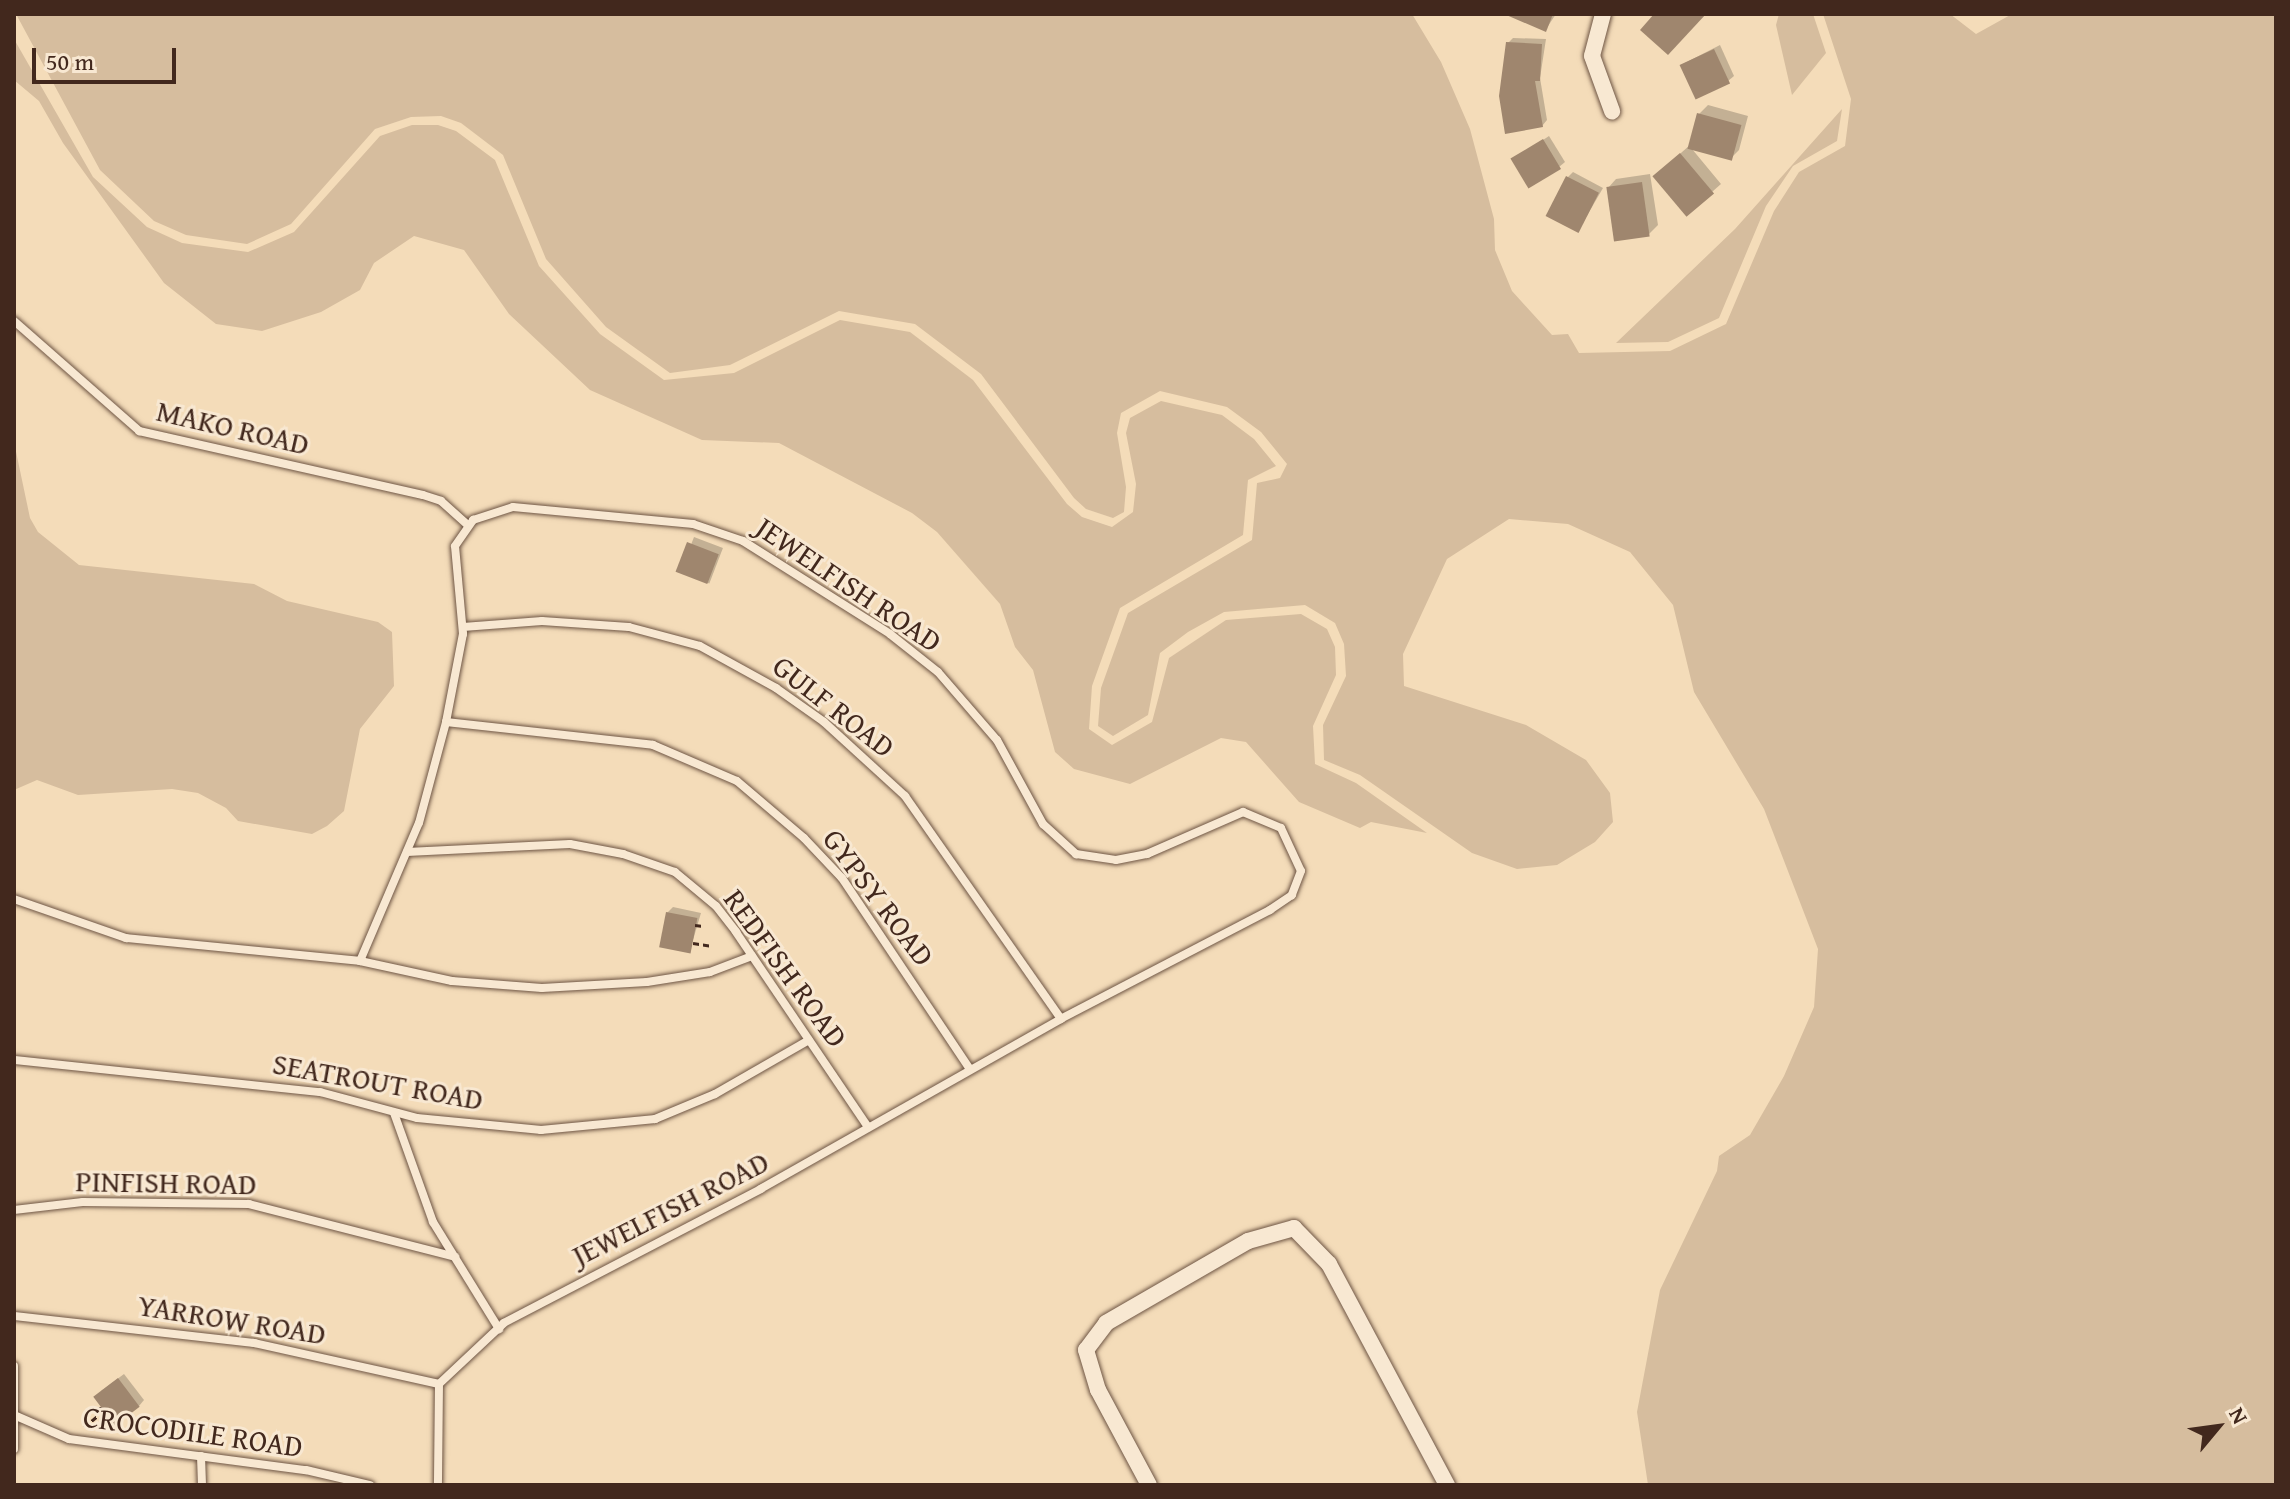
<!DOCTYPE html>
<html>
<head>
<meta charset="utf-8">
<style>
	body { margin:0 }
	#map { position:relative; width:2290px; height:1499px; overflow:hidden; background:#f4dcb9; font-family:"Gentium Book Plus",serif }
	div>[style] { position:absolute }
	.green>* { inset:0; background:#d6bd9e }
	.shadow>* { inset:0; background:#0003; transform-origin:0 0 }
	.building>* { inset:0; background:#9f866e; transform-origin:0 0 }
	.path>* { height:3px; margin-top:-1.5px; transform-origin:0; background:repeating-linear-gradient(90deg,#42281d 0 6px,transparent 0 10px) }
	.roads { filter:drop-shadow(0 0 2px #6e5544) drop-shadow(0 0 2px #6e5544) }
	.lane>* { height:8px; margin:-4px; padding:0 4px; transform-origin:4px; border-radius:4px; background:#f8e8d2 }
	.street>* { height:16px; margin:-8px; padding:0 8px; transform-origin:8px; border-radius:8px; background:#f8e8d2 }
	span { translate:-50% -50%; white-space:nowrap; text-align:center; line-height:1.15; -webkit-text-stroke:6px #f8e8d2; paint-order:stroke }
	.street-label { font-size:30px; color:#42281d }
	.frame { position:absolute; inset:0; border:16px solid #42281d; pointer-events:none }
	.north { position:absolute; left:2178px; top:1387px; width:80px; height:80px; -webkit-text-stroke:6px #f8e8d2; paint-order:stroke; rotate:61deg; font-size:22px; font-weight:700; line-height:32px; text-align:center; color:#42281d }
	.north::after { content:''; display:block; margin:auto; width:28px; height:36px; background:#42281d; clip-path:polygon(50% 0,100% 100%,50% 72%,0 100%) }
	.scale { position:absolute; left:32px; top:48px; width:144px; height:36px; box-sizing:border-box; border:4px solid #42281d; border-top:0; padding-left:10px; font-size:24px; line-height:28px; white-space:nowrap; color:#42281d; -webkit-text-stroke:6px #f8e8d2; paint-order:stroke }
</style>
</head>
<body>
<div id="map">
	<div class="green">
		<div style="clip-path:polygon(16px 14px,1412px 14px,1441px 62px,1470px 129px,1494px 219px,1495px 250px,1512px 291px,1552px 335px,1568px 334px,1579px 353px,1670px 351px,1726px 324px,1774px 211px,1799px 172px,1845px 146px,1851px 99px,1823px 14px,1950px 14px,1976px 34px,2012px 14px,2276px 14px,2276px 1485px,1648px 1485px,1637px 1412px,1660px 1290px,1717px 1171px,1719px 1156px,1750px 1135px,1784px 1076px,1814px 1007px,1818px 949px,1764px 809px,1694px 692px,1673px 605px,1630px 552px,1568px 524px,1509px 519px,1447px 559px,1403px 654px,1404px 686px,1526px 725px,1586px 760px,1610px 793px,1613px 822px,1595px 842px,1557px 865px,1517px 869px,1472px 853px,1360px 775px,1324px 760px,1323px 725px,1346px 676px,1344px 644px,1335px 623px,1305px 605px,1224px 612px,1188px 632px,1160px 653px,1148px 715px,1113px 736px,1098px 726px,1101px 688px,1128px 613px,1252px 540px,1257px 483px,1280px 478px,1287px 464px,1261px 432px,1227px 407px,1160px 391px,1121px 413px,1117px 433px,1126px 487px,1124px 512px,1113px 518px,1086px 509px,1074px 498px,981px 374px,915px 324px,839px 311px,730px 365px,670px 373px,606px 327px,546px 259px,503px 155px,461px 123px,441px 116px,411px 117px,375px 129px,291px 224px,247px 244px,186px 235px,154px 221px,100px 170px)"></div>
		<div style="clip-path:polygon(1779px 14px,1813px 14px,1826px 53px,1792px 95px,1776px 25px)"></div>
		<div style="clip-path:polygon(14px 39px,93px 177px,147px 227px,182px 243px,248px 252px,294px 232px,380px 136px,412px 125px,438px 125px,456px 131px,495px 160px,539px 266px,600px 334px,664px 380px,734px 373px,840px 320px,910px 332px,973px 380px,1067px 504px,1082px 517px,1112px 527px,1133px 512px,1136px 484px,1126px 433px,1130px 418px,1161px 401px,1222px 415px,1254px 439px,1276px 466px,1248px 480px,1243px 535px,1120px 608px,1092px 686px,1089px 729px,1112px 745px,1152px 722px,1169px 658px,1226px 620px,1301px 614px,1327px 629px,1335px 647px,1336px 675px,1313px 726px,1315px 764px,1356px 783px,1427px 833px,1371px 822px,1360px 828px,1299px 802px,1246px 742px,1221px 738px,1130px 784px,1074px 769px,1055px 752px,1033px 670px,1015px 647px,1000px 604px,937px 532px,912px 513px,779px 443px,702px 440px,590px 390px,509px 314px,464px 250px,414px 236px,374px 263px,360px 290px,321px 312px,262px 331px,216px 324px,164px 283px,63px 143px,39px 101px,14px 80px)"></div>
		<div style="clip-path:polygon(1842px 109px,1837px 141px,1793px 166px,1766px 206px,1719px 318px,1668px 342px,1616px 343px,1735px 229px)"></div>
		<div style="clip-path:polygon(14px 442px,30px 518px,38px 532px,79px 565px,254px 584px,287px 601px,378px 622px,392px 632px,394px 686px,360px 729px,344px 811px,327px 826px,312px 834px,238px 821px,226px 808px,198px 793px,172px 789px,78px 795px,37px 780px,14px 790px)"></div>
	</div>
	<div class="shadow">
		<div style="clip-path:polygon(1508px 14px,1556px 14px,1546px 29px)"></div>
		<div style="clip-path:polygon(1513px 38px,1546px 39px,1540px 78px,1547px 120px,1542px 126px,1508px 43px)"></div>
		<div style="clip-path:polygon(1720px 45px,1734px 76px,1728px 81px,1681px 65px)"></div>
		<div style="clip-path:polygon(1708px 105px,1748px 116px,1739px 150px,1730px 159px,1692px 149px,1721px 184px,1687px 214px,1664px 168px,1690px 145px,1699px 114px)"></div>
		<div style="clip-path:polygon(1549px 136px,1565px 162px,1559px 167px,1514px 159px)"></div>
		<div style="clip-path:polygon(1573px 172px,1603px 188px,1578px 231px,1568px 177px)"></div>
		<div style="clip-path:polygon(1650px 174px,1658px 225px,1649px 234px,1608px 188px,1616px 179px)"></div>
		<div style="left:694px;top:537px;width:31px;height:38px;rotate:21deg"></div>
		<div style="clip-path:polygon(673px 907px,701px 913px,690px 950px,667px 913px)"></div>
		<div style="clip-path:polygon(124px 1374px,144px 1400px,139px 1406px,101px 1391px)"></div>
	</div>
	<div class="building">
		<div style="clip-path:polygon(1504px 14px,1553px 14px,1546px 32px)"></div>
		<div style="clip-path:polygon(1654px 14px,1706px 14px,1668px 55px,1640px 30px)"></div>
		<div style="clip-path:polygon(1506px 42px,1542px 44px,1540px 81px,1535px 81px,1543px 127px,1505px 134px,1499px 96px)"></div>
		<div style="left:1714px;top:49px;width:38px;height:38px;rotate:65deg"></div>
		<div style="left:1697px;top:113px;width:46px;height:37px;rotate:15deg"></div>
		<div style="left:1543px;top:139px;width:35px;height:38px;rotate:59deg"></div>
		<div style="left:1680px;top:153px;width:53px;height:36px;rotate:50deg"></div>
		<div style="left:1566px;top:176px;width:37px;height:45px;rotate:27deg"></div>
		<div style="left:1642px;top:182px;width:55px;height:36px;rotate:82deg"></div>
		<div style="left:687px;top:542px;width:34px;height:32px;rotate:21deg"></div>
		<div style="left:666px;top:912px;width:32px;height:36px;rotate:11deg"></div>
		<div style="left:118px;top:1378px;width:36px;height:31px;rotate:53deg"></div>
	</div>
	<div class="path">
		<div style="left:695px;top:925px;width:8px;rotate:7deg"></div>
		<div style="left:693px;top:943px;width:18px;rotate:9deg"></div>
		<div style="left:100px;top:1406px;width:8px;rotate:90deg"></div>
		<div style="left:100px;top:1414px;width:7px;rotate:16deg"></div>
		<div style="left:84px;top:1427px;width:21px;rotate:-39deg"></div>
	</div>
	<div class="roads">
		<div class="lane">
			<div style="left:14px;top:321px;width:167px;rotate:41.3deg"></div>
			<div style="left:139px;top:431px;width:291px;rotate:12.7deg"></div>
			<div style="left:423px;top:495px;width:19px;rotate:18deg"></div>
			<div style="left:441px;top:501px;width:36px;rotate:42deg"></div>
			<div style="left:463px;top:627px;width:79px;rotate:-4.3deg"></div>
			<div style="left:542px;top:621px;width:87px;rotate:3.9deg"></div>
			<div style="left:629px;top:627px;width:73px;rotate:15deg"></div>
			<div style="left:700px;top:646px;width:87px;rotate:28.9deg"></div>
			<div style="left:776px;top:688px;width:59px;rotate:35.3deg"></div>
			<div style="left:824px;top:722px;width:110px;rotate:42.4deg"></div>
			<div style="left:905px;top:796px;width:272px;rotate:55deg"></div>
			<div style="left:446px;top:722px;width:208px;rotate:6.3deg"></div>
			<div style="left:653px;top:745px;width:91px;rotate:23.2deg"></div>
			<div style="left:737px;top:781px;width:88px;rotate:40.4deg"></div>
			<div style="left:804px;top:838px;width:55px;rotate:46.5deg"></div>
			<div style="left:842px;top:878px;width:230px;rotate:56.2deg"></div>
			<div style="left:407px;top:852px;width:163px;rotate:-2.8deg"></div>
			<div style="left:570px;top:844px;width:54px;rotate:10.7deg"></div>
			<div style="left:623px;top:854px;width:55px;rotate:19.1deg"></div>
			<div style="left:675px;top:872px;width:53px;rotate:39.7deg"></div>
			<div style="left:716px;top:906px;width:33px;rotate:52deg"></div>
			<div style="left:736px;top:932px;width:235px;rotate:55.9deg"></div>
			<div style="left:14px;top:899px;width:119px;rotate:19.2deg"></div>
			<div style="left:126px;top:938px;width:235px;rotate:5.6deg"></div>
			<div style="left:360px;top:961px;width:150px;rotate:-66.9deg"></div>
			<div style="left:419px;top:823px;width:105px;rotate:-75deg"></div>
			<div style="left:446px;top:722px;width:90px;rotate:-79.1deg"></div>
			<div style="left:463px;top:634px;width:88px;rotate:-95.2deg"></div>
			<div style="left:455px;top:546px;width:32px;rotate:-55deg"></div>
			<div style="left:473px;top:520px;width:42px;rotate:-18deg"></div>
			<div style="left:513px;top:507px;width:181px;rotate:5.4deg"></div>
			<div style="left:693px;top:524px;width:53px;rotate:18.8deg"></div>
			<div style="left:743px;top:541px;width:174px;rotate:32.3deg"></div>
			<div style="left:890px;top:634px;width:61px;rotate:38.4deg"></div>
			<div style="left:938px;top:672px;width:90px;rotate:49.1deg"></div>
			<div style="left:997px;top:740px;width:96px;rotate:61.3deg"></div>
			<div style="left:1043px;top:824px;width:45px;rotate:42.3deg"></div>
			<div style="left:1076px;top:854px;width:40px;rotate:8.5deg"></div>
			<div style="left:1116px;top:860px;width:32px;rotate:-11deg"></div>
			<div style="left:1147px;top:854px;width:105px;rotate:-23.6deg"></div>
			<div style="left:1243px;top:812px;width:41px;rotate:22.8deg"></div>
			<div style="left:1281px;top:828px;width:47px;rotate:65.1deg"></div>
			<div style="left:1301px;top:871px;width:26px;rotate:111deg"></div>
			<div style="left:1292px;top:895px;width:27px;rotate:146deg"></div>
			<div style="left:1270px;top:910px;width:236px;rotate:152.5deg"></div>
			<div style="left:1061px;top:1019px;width:345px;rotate:150.5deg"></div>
			<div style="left:761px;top:1189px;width:290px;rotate:152.5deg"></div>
			<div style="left:504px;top:1323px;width:89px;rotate:136.8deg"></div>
			<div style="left:439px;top:1384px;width:101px;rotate:90.6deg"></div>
			<div style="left:360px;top:961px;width:94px;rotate:12.3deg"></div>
			<div style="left:452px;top:981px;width:90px;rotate:4.4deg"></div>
			<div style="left:542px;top:988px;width:105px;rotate:-3.3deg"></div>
			<div style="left:647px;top:982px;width:64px;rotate:-9deg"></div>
			<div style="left:710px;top:972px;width:45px;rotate:-20.9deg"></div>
			<div style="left:14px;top:1060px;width:308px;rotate:6deg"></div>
			<div style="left:320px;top:1092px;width:100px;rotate:15deg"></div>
			<div style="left:417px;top:1118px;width:125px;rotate:5.5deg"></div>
			<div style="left:541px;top:1130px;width:115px;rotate:-5.5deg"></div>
			<div style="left:655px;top:1119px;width:65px;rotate:-22.6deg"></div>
			<div style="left:715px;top:1094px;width:108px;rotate:-29.9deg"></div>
			<div style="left:394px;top:1113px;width:116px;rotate:70.3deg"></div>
			<div style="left:433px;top:1222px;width:126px;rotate:58.3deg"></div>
			<div style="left:14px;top:1210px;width:69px;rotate:-6.6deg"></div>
			<div style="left:83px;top:1202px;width:166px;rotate:0.7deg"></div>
			<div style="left:249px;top:1204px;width:213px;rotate:14.4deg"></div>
			<div style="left:14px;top:1316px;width:242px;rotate:6.4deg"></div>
			<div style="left:254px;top:1343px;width:189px;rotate:12.5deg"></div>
			<div style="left:14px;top:1366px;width:83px;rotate:90deg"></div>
			<div style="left:14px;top:1415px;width:60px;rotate:23.6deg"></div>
			<div style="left:69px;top:1439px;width:239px;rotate:7.5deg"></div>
			<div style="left:306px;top:1470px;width:66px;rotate:13.2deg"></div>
			<div style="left:201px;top:1456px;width:29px;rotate:88deg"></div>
		</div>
		<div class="street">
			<div style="left:1603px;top:14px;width:43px;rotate:104.7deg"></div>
			<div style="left:1592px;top:56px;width:59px;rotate:70deg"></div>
			<div style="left:1149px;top:1485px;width:108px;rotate:-118.2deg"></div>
			<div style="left:1098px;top:1390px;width:42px;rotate:-106.7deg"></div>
			<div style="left:1086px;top:1350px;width:34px;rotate:-53deg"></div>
			<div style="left:1106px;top:1323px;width:164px;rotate:-30deg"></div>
			<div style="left:1248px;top:1241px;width:48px;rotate:-15.8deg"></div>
			<div style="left:1294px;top:1228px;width:50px;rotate:45.8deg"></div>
			<div style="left:1329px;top:1264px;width:251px;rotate:61.9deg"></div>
		</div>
	</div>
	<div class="street-label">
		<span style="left:233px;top:427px;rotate:13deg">MAKO ROAD</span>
		<span style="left:849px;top:584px;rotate:34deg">JEWELFISH ROAD</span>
		<span style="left:834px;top:706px;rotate:38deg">GULF ROAD</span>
		<span style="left:879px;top:897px;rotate:53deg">GYPSY ROAD</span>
		<span style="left:786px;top:968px;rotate:54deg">REDFISH ROAD</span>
		<span style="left:378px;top:1081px;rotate:10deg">SEATROUT ROAD</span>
		<span style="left:166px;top:1182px;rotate:1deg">PINFISH ROAD</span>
		<span style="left:670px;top:1208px;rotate:-27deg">JEWELFISH ROAD</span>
		<span style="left:232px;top:1319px;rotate:9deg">YARROW ROAD</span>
		<span style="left:193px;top:1431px;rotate:8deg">CROCODILE ROAD</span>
	</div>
	<div class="frame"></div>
	<div class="north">N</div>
	<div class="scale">50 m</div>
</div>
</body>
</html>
